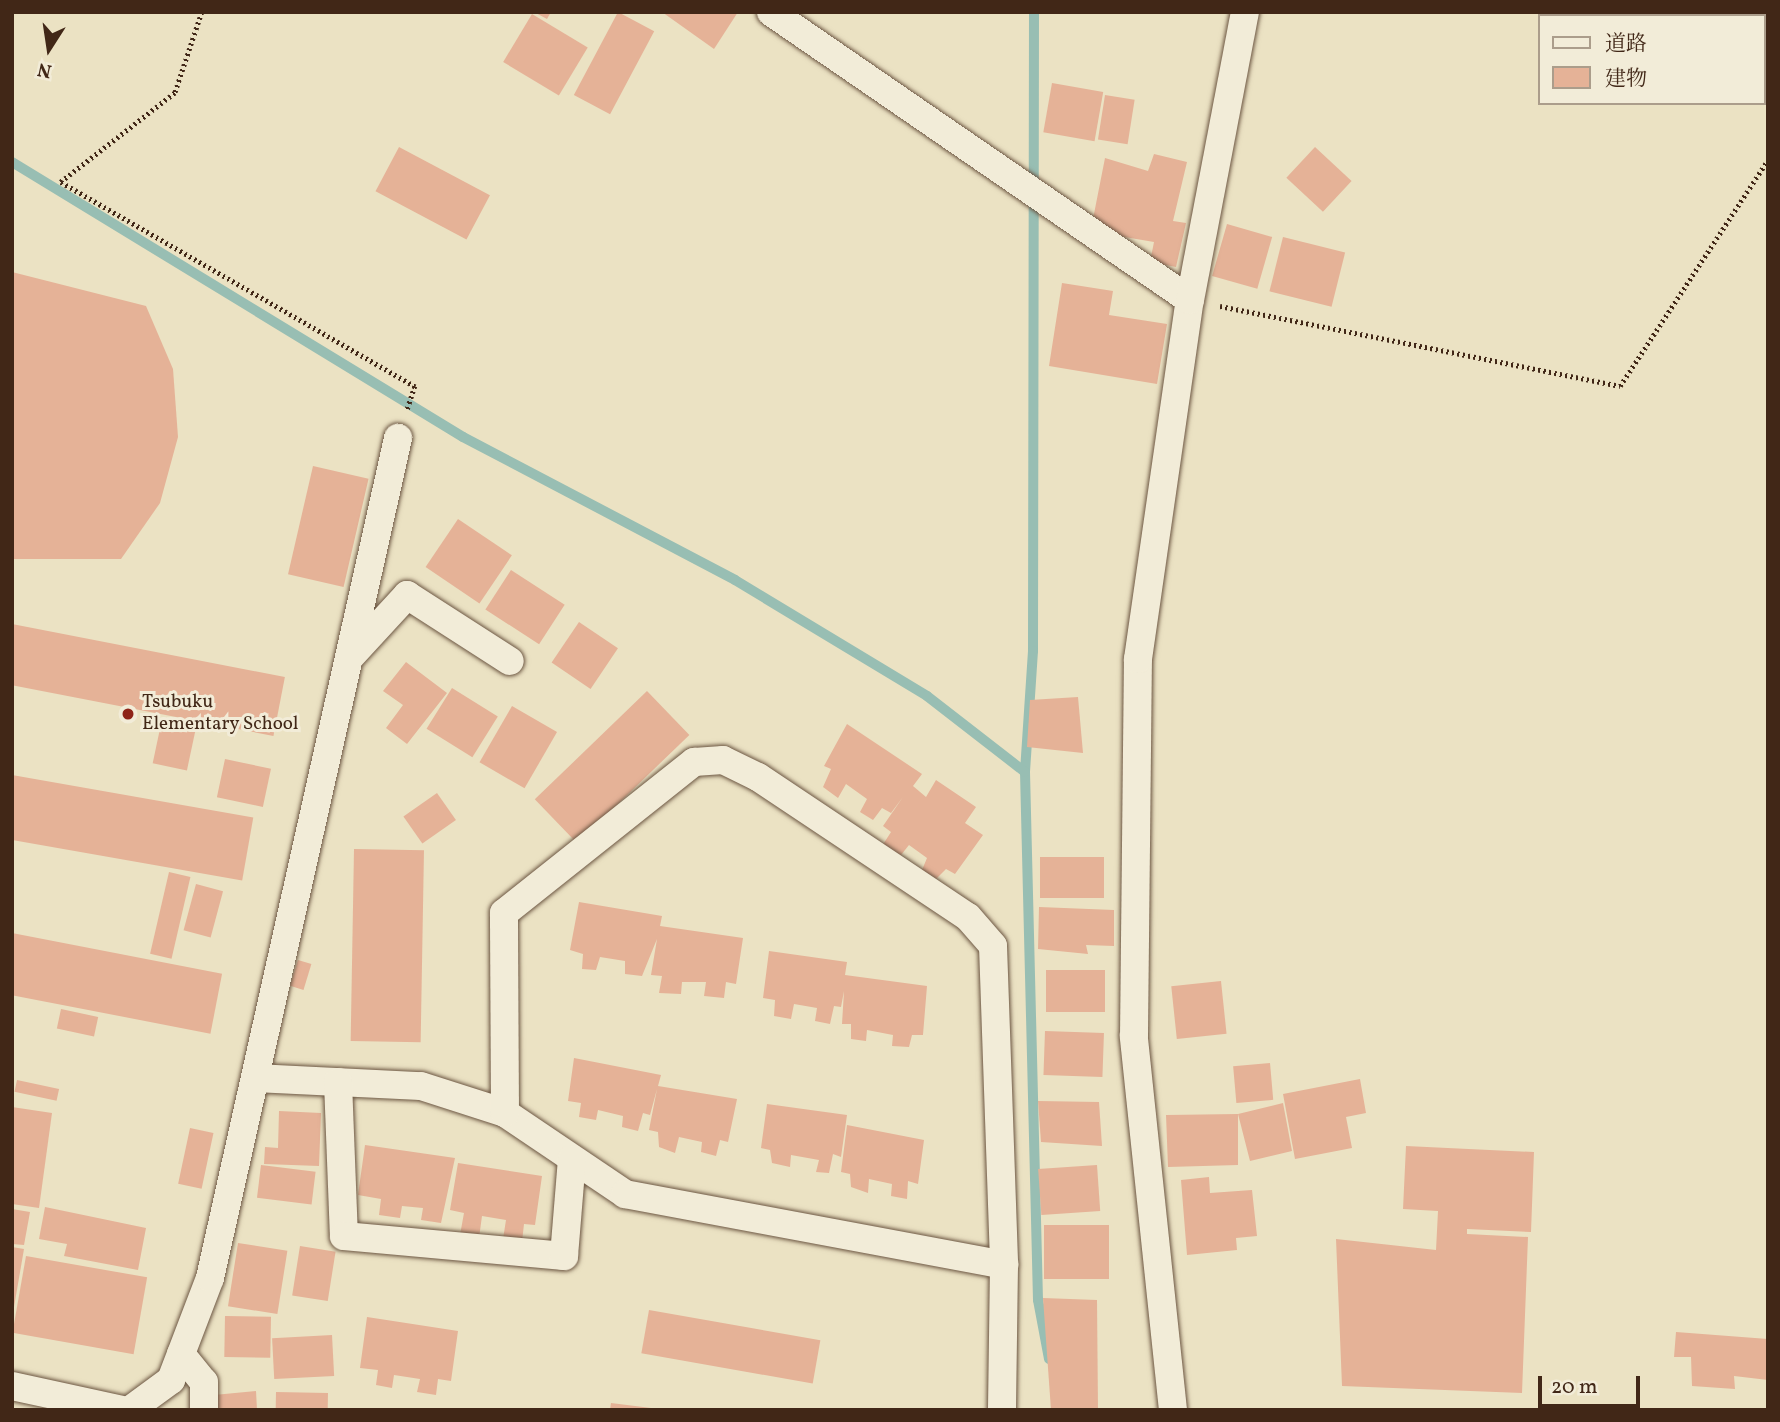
<!DOCTYPE html>
<html>
<head>
<meta charset="utf-8">
<style>
	body { margin:0 }
	#map { position:relative; width:1780px; height:1422px; overflow:hidden; background:#ebe2c3; font-family:Vollkorn,"Noto Serif JP",serif }
	div>[style] { position:absolute }
	.stream>* { height:10px; margin:-5px; padding:0 5px; transform-origin:5px; border-radius:5px; background:#98beb3 }
	.building>* { inset:0; background:#e5b297; transform-origin:0 0 }
	.path>* { height:4.5px; margin-top:-2.25px; transform-origin:0; background:repeating-linear-gradient(90deg,#412717 0 2px,transparent 0 5.5px) }
	.roads { filter:drop-shadow(0 0 2px #6c5642) drop-shadow(0 0 2px #6c5642) }
	.minor>* { height:28px; margin:-14px; padding:0 14px; transform-origin:14px; border-radius:14px; background:#f2ecd8 }
	.dots>* { width:19px; height:19px; translate:-50% -50%; box-sizing:border-box; border:4px solid #f2ecd8; border-radius:50% }
	span { translate:-50% -50%; white-space:nowrap; text-align:center; line-height:1.15; -webkit-text-stroke:6px #f2ecd8; paint-order:stroke }
	.poi-label { font-size:19px; color:#412717 }
	.left { translate:0 -50%; text-align:left }
	.frame { position:absolute; inset:0; border:14px solid #412717; pointer-events:none }
	.legend { position:absolute; left:1538px; top:14px; width:228px; height:91px; box-sizing:border-box; background:#f2ecd8; border:2px solid #ab9d8b; margin:0; padding:9px 12px; list-style:none; font-size:21px; color:#412717 }
	.legend li { display:flex; align-items:center; gap:14px; height:35px }
	.legend b { width:35px; border:2px solid #ab9d8b }
	.north { position:absolute; left:14px; top:14px; width:70px; height:70px; -webkit-text-stroke:5px #f2ecd8; paint-order:stroke; rotate:192deg; font-size:19px; font-weight:700; line-height:28px; text-align:center; color:#412717 }
	.north::after { content:''; display:block; margin:auto; width:24px; height:32px; background:#412717; clip-path:polygon(50% 0,100% 100%,50% 72%,0 100%) }
	.scale { position:absolute; left:1538px; top:1376px; width:102px; height:32px; box-sizing:border-box; border:4px solid #412717; border-top:0; padding-left:9px; font-size:21px; line-height:24px; white-space:nowrap; color:#412717; -webkit-text-stroke:5px #f2ecd8; paint-order:stroke }
</style>
</head>
<body>
<div id="map">
	<div class="stream">
		<div style="left:1034px;top:12px;width:639px;rotate:90.09deg"></div>
		<div style="left:1033px;top:651px;width:121px;rotate:93.8deg"></div>
		<div style="left:1025px;top:772px;width:528px;rotate:88.59deg"></div>
		<div style="left:1038px;top:1300px;width:60px;rotate:79.4deg"></div>
		<div style="left:12px;top:162px;width:528px;rotate:31.37deg"></div>
		<div style="left:463px;top:437px;width:307px;rotate:27.7deg"></div>
		<div style="left:735px;top:580px;width:224px;rotate:31.1deg"></div>
		<div style="left:927px;top:696px;width:124px;rotate:37.8deg"></div>
	</div>
	<div class="building">
		<div style="clip-path:polygon(534px 12px,551px 12px,547px 19px)"></div>
		<div style="left:618px;top:12px;width:41px;height:94px;rotate:28deg"></div>
		<div style="clip-path:polygon(662px 12px,738px 12px,714px 49px)"></div>
		<div style="left:532px;top:14px;width:65px;height:56px;rotate:31deg"></div>
		<div style="left:1052px;top:83px;width:52px;height:50px;rotate:10deg"></div>
		<div style="left:1105px;top:95px;width:30px;height:45px;rotate:9deg"></div>
		<div style="left:399px;top:147px;width:103px;height:50px;rotate:28deg"></div>
		<div style="left:1315px;top:147px;width:50px;height:42px;rotate:43deg"></div>
		<div style="clip-path:polygon(1154px 154px,1187px 162px,1173px 221px,1186px 223px,1176px 267px,1150px 262px,1154px 242px,1107px 234px,1092px 224px,1105px 158px,1148px 171px)"></div>
		<div style="left:1227px;top:224px;width:47px;height:54px;rotate:16deg"></div>
		<div style="left:1283px;top:237px;width:64px;height:56px;rotate:14deg"></div>
		<div style="clip-path:polygon(12px 272px,146px 306px,173px 369px,178px 437px,160px 503px,121px 559px,12px 559px)"></div>
		<div style="clip-path:polygon(1062px 283px,1113px 291px,1109px 315px,1167px 324px,1157px 384px,1049px 366px)"></div>
		<div style="left:313px;top:466px;width:57px;height:111px;rotate:13deg"></div>
		<div style="left:458px;top:519px;width:65px;height:58px;rotate:34deg"></div>
		<div style="left:511px;top:570px;width:64px;height:47px;rotate:33deg"></div>
		<div style="left:579px;top:622px;width:47px;height:49px;rotate:34deg"></div>
		<div style="left:12px;top:624px;width:278px;height:60px;rotate:11deg"></div>
		<div style="clip-path:polygon(406px 662px,447px 693px,407px 744px,386px 728px,403px 705px,383px 691px)"></div>
		<div style="left:452px;top:688px;width:54px;height:48px;rotate:32deg"></div>
		<div style="left:647px;top:691px;width:61px;height:156px;rotate:46deg"></div>
		<div style="clip-path:polygon(1078px 697px,1083px 753px,1027px 747px,1030px 700px)"></div>
		<div style="left:512px;top:706px;width:52px;height:65px;rotate:30deg"></div>
		<div style="left:161px;top:724px;width:35px;height:40px;rotate:12deg"></div>
		<div style="clip-path:polygon(847px 724px,922px 774px,913px 786px,926px 797px,936px 780px,976px 807px,965px 823px,983px 835px,955px 874px,946px 869px,936px 879px,922px 870px,927px 858px,909px 845px,901px 855px,882px 846px,891px 832px,883px 826px,903px 797px,891px 813px,882px 808px,873px 820px,860px 812px,867px 799px,846px 784px,838px 798px,823px 787px,831px 769px,824px 766px)"></div>
		<div style="left:225px;top:759px;width:47px;height:39px;rotate:12deg"></div>
		<div style="left:12px;top:775px;width:245px;height:64px;rotate:10deg"></div>
		<div style="left:437px;top:793px;width:33px;height:41px;rotate:55deg"></div>
		<div style="left:354px;top:849px;width:70px;height:192px;rotate:1deg"></div>
		<div style="left:1040px;top:857px;width:64px;height:41px"></div>
		<div style="left:169px;top:872px;width:22px;height:84px;rotate:13deg"></div>
		<div style="left:196px;top:884px;width:28px;height:48px;rotate:15deg"></div>
		<div style="clip-path:polygon(579px 902px,662px 916px,660px 926px,743px 938px,736px 984px,726px 982px,724px 998px,704px 996px,706px 982px,682px 982px,681px 994px,659px 993px,662px 976px,651px 975px,657px 939px,642px 976px,625px 974px,625px 961px,600px 957px,596px 970px,582px 969px,583px 954px,570px 950px)"></div>
		<div style="clip-path:polygon(1039px 907px,1114px 910px,1114px 946px,1086px 945px,1088px 954px,1038px 949px)"></div>
		<div style="left:12px;top:933px;width:214px;height:61px;rotate:11deg"></div>
		<div style="clip-path:polygon(769px 951px,847px 962px,845px 975px,927px 986px,923px 1035px,912px 1035px,909px 1047px,892px 1046px,893px 1035px,867px 1030px,866px 1041px,851px 1039px,851px 1024px,842px 1024px,844px 991px,841px 1007px,834px 1006px,830px 1024px,815px 1021px,817px 1008px,794px 1004px,791px 1019px,774px 1016px,775px 1000px,763px 998px)"></div>
		<div style="left:298px;top:960px;width:14px;height:27px;rotate:17deg"></div>
		<div style="left:1046px;top:970px;width:59px;height:42px"></div>
		<div style="left:1221px;top:981px;width:53px;height:50px;rotate:84deg"></div>
		<div style="left:61px;top:1009px;width:38px;height:20px;rotate:12deg"></div>
		<div style="left:1045px;top:1031px;width:59px;height:44px;rotate:2deg"></div>
		<div style="clip-path:polygon(574px 1058px,661px 1075px,658px 1086px,737px 1099px,728px 1142px,720px 1140px,716px 1156px,701px 1152px,702px 1142px,679px 1137px,675px 1153px,659px 1147px,658px 1132px,649px 1130px,657px 1089px,650px 1115px,643px 1113px,638px 1131px,622px 1127px,623px 1116px,598px 1110px,596px 1120px,579px 1117px,581px 1103px,568px 1101px)"></div>
		<div style="left:1270px;top:1063px;width:37px;height:37px;rotate:85deg"></div>
		<div style="clip-path:polygon(1360px 1079px,1366px 1113px,1346px 1117px,1352px 1148px,1295px 1159px,1283px 1094px)"></div>
		<div style="left:17px;top:1080px;width:43px;height:12px;rotate:12deg"></div>
		<div style="clip-path:polygon(1038px 1101px,1099px 1102px,1102px 1146px,1041px 1142px)"></div>
		<div style="clip-path:polygon(1283px 1103px,1292px 1151px,1250px 1161px,1238px 1114px,1238px 1165px,1168px 1167px,1166px 1115px,1238px 1114px)"></div>
		<div style="clip-path:polygon(767px 1104px,847px 1115px,841px 1157px,833px 1154px,829px 1173px,816px 1172px,819px 1160px,791px 1155px,790px 1167px,772px 1163px,770px 1150px,761px 1148px)"></div>
		<div style="clip-path:polygon(12px 1107px,52px 1113px,39px 1208px,12px 1204px)"></div>
		<div style="clip-path:polygon(279px 1111px,321px 1113px,319px 1166px,264px 1164px,265px 1147px,278px 1148px)"></div>
		<div style="clip-path:polygon(847px 1125px,924px 1140px,918px 1184px,908px 1181px,907px 1199px,891px 1196px,892px 1184px,869px 1179px,868px 1193px,851px 1187px,850px 1174px,841px 1172px)"></div>
		<div style="left:190px;top:1128px;width:24px;height:57px;rotate:12deg"></div>
		<div style="clip-path:polygon(365px 1145px,455px 1158px,441px 1223px,421px 1220px,423px 1208px,402px 1206px,400px 1218px,379px 1215px,381px 1199px,358px 1195px)"></div>
		<div style="clip-path:polygon(1406px 1146px,1534px 1152px,1531px 1232px,1467px 1229px,1467px 1234px,1528px 1237px,1522px 1393px,1342px 1386px,1336px 1239px,1436px 1250px,1438px 1211px,1403px 1209px)"></div>
		<div style="clip-path:polygon(458px 1163px,542px 1176px,535px 1225px,524px 1224px,522px 1242px,503px 1239px,506px 1220px,482px 1216px,479px 1238px,460px 1235px,464px 1213px,450px 1210px)"></div>
		<div style="left:261px;top:1165px;width:55px;height:33px;rotate:7deg"></div>
		<div style="left:1097px;top:1165px;width:46px;height:59px;rotate:86deg"></div>
		<div style="clip-path:polygon(1209px 1177px,1210px 1193px,1252px 1190px,1257px 1236px,1236px 1238px,1237px 1250px,1187px 1255px,1181px 1180px)"></div>
		<div style="clip-path:polygon(45px 1207px,146px 1228px,138px 1270px,64px 1256px,67px 1244px,39px 1239px)"></div>
		<div style="clip-path:polygon(12px 1209px,30px 1212px,24px 1245px,12px 1244px)"></div>
		<div style="left:1044px;top:1225px;width:65px;height:54px"></div>
		<div style="left:238px;top:1243px;width:50px;height:64px;rotate:9deg"></div>
		<div style="left:300px;top:1246px;width:36px;height:50px;rotate:9deg"></div>
		<div style="clip-path:polygon(12px 1247px,24px 1249px,14px 1307px,12px 1307px)"></div>
		<div style="left:26px;top:1256px;width:123px;height:78px;rotate:10deg"></div>
		<div style="clip-path:polygon(1043px 1298px,1097px 1300px,1098px 1410px,1051px 1410px)"></div>
		<div style="left:649px;top:1310px;width:174px;height:44px;rotate:10deg"></div>
		<div style="left:225px;top:1316px;width:46px;height:41px;rotate:1deg"></div>
		<div style="clip-path:polygon(367px 1317px,458px 1331px,451px 1381px,438px 1379px,436px 1395px,417px 1392px,420px 1379px,394px 1375px,392px 1388px,376px 1385px,378px 1370px,360px 1368px)"></div>
		<div style="clip-path:polygon(1676px 1332px,1768px 1339px,1768px 1380px,1734px 1376px,1735px 1389px,1692px 1386px,1691px 1357px,1674px 1357px)"></div>
		<div style="left:332px;top:1335px;width:41px;height:60px;rotate:87deg"></div>
		<div style="clip-path:polygon(256px 1391px,257px 1410px,216px 1410px,214px 1395px)"></div>
		<div style="left:276px;top:1392px;width:52px;height:18px;rotate:1deg"></div>
		<div style="clip-path:polygon(611px 1403px,651px 1408px,651px 1410px,610px 1410px)"></div>
	</div>
	<div class="path">
		<div style="left:202px;top:12px;width:85px;rotate:108.4deg"></div>
		<div style="left:175px;top:93px;width:145px;rotate:142deg"></div>
		<div style="left:61px;top:182px;width:409px;rotate:30deg"></div>
		<div style="left:415px;top:386px;width:26px;rotate:108deg"></div>
		<div style="left:1220px;top:306px;width:408px;rotate:11.3deg"></div>
		<div style="left:1620px;top:386px;width:270px;rotate:-56.8deg"></div>
	</div>
	<div class="roads">
		<div class="minor">
			<div style="left:771px;top:12px;width:508px;rotate:34.5deg"></div>
			<div style="left:351px;top:656px;width:83px;rotate:-47.4deg"></div>
			<div style="left:407px;top:595px;width:122px;rotate:32.7deg"></div>
			<div style="left:255px;top:1078px;width:166px;rotate:2.8deg"></div>
			<div style="left:421px;top:1086px;width:88px;rotate:17.8deg"></div>
			<div style="left:505px;top:1113px;width:145px;rotate:34deg"></div>
			<div style="left:625px;top:1194px;width:386px;rotate:10.6deg"></div>
			<div style="left:338px;top:1082px;width:154px;rotate:87.8deg"></div>
			<div style="left:344px;top:1236px;width:221px;rotate:5.2deg"></div>
			<div style="left:564px;top:1256px;width:97px;rotate:-85.3deg"></div>
			<div style="left:505px;top:1113px;width:200px;rotate:-90.3deg"></div>
			<div style="left:504px;top:913px;width:243px;rotate:-38.5deg"></div>
			<div style="left:694px;top:762px;width:29px;rotate:-4deg"></div>
			<div style="left:723px;top:760px;width:39px;rotate:26deg"></div>
			<div style="left:758px;top:777px;width:252px;rotate:33.7deg"></div>
			<div style="left:968px;top:917px;width:38px;rotate:49deg"></div>
			<div style="left:993px;top:946px;width:319px;rotate:88deg"></div>
			<div style="left:1004px;top:1265px;width:145px;rotate:90.8deg"></div>
			<div style="left:181px;top:1354px;width:36px;rotate:51deg"></div>
			<div style="left:204px;top:1382px;width:28px;rotate:90deg"></div>
			<div style="left:12px;top:1386px;width:114px;rotate:12.2deg"></div>
			<div style="left:130px;top:1410px;width:51px;rotate:-36.2deg"></div>
			<div style="left:171px;top:1380px;width:109px;rotate:-69.1deg"></div>
			<div style="left:210px;top:1278px;width:861px;rotate:-77.38deg"></div>
			<div style="left:1173px;top:1410px;width:376px;rotate:-96deg"></div>
			<div style="left:1134px;top:1036px;width:377px;rotate:-89.4deg"></div>
			<div style="left:1138px;top:659px;width:363px;rotate:-81.8deg"></div>
			<div style="left:1190px;top:300px;width:293px;rotate:-79.2deg"></div>
		</div>
	</div>
	<div class="dots">
		<div style="left:128px;top:714px;background:#8f2418"></div>
	</div>
	<div class="poi-label">
		<span class="left" style="left:142px;top:714px">Tsubuku<br>Elementary School</span>
	</div>
	<div class="frame"></div>
	<ul class="legend">
	<li><b style="height:9px;background:#f2ecd8"></b>道路</li>
	<li><b style="height:19px;background:#e5b297"></b>建物</li>
	</ul>
	<div class="north">N</div>
	<div class="scale">20 m</div>
</div>
</body>
</html>
